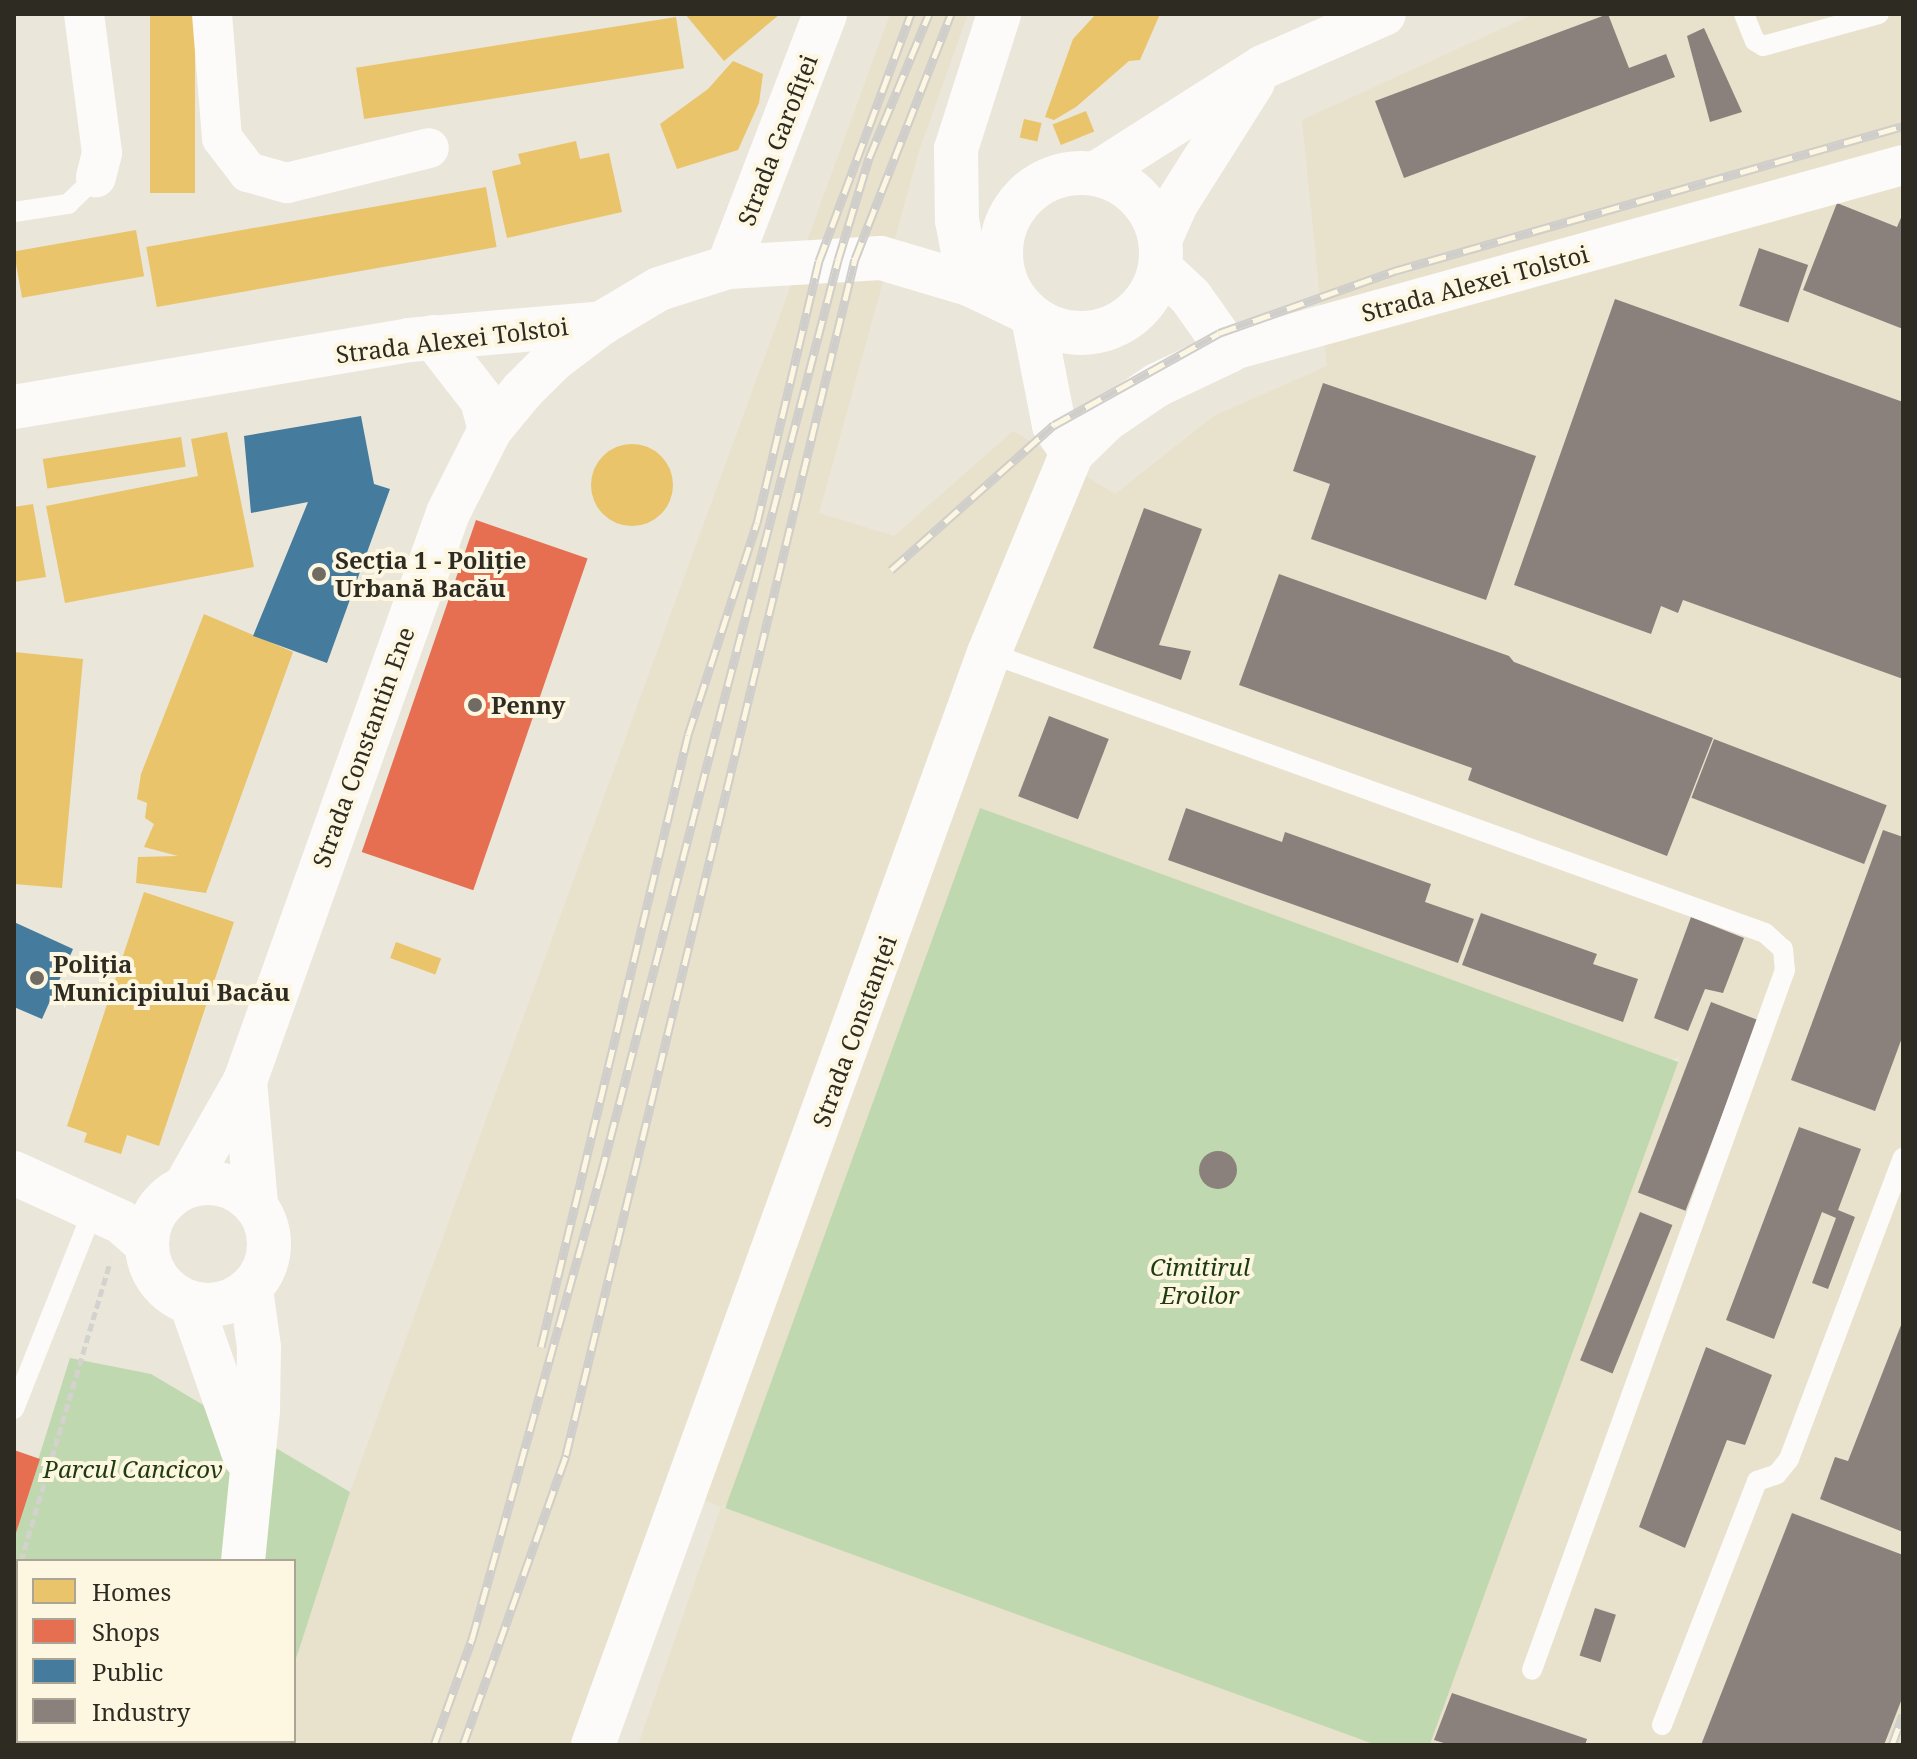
<!DOCTYPE html>
<html>
<head>
<meta charset="utf-8">
<style>
	body { margin:0 }
	#map { position:relative; width:1917px; height:1759px; overflow:hidden; background:#eae6da; font-family:"Noto Serif",serif }
	div>[style] { position:absolute }
	.built>* { inset:0; background:#e8e1cc }
	.green>* { inset:0; background:#c0d8af; transform-origin:0 0 }
	.homes>* { inset:0; background:#e9c46a; transform-origin:0 0 }
	.round { border-radius:50% }
	.shops>* { inset:0; background:#e76f51; transform-origin:0 0 }
	.public>* { inset:0; background:#457b9d }
	.industry>* { inset:0; background:#8a817c; transform-origin:0 0 }
	.path>* { height:5px; margin-top:-2.5px; transform-origin:0; background:repeating-linear-gradient(90deg,#d3d2ce 0 8px,transparent 0 12px) }
	.lane>* { height:20px; margin:-10px; padding:0 10px; transform-origin:10px; border-radius:10px; background:#fcfbf9 }
	.street>* { height:40px; margin:-20px; padding:0 20px; transform-origin:20px; border-radius:20px; background:#fcfbf9 }
	.secondary>* { height:44px; margin:-22px; padding:0 22px; transform-origin:22px; border-radius:22px; background:#fcfbf9 }
	.secondary>.ring { margin:-22px; padding:0; box-sizing:content-box; background:none; border:44px solid #fcfbf9; border-radius:50% }
	.rail>* { height:9px; margin-top:-4.5px; transform-origin:0; background:repeating-linear-gradient(90deg,#fdf7e1 0 18px,#d0cecb 0 36px); box-sizing:border-box; border-block:2px solid #d0cecb }
	.dots>* { width:22px; height:22px; translate:-50% -50%; box-sizing:border-box; border:4px solid #fdf7e1; border-radius:50% }
	span { translate:-50% -50%; white-space:nowrap; text-align:center; line-height:1.15; -webkit-text-stroke:8px #fdf7e1; paint-order:stroke }
	.street-label { font-size:24px; color:#2e2b23 }
	.poi-label { font-size:24px; color:#2e2b23; font-weight:700 }
	.left { translate:0 -50%; text-align:left }
	.park-label { font-size:24px; color:#1d3b0f; font-style:italic }
	.frame { position:absolute; inset:0; border:16px solid #2e2b23; pointer-events:none }
	.legend { position:absolute; left:16px; top:1559px; width:280px; height:184px; box-sizing:border-box; background:#fdf7e1; border:2px solid #aaa595; margin:0; padding:10px 14px; list-style:none; font-size:24px; color:#2e2b23 }
	.legend li { display:flex; align-items:center; gap:16px; height:40px }
	.legend b { width:40px; border:2px solid #aaa595 }
</style>
</head>
<body>
<div id="map">
	<div class="built">
		<div style="clip-path:polygon(890px 14px,968px 14px,919px 151px,819px 513px,894px 536px,1013px 431px,1115px 494px,1214px 416px,1327px 366px,1302px 120px,1534px 14px,1903px 14px,1903px 1745px,1418px 1745px,1680px 1056px,721px 1507px,1409px 1745px,638px 1745px,721px 1507px,667px 1485px,570px 1745px,268px 1745px,294px 1741px,294px 1665px,350px 1492px)"></div>
	</div>
	<div class="green">
		<div style="left:980px;top:808px;width:743px;height:745px;rotate:20deg"></div>
		<div style="clip-path:polygon(70px 1358px,151px 1374px,350px 1492px,294px 1665px,294px 1561px,18px 1561px,18px 1741px,270px 1741px,268px 1745px,14px 1745px,14px 1537px)"></div>
	</div>
	<div class="homes">
		<div style="left:150px;top:14px;width:45px;height:179px"></div>
		<div style="clip-path:polygon(685px 14px,780px 14px,724px 61px)"></div>
		<div style="clip-path:polygon(1096px 14px,1160px 14px,1140px 60px,1129px 61px,1076px 107px,1054px 120px,1045px 117px,1073px 39px)"></div>
		<div style="left:676px;top:17px;width:52px;height:324px;rotate:81deg"></div>
		<div style="clip-path:polygon(733px 61px,763px 74px,759px 103px,738px 150px,677px 169px,660px 124px,708px 89px)"></div>
		<div style="left:1086px;top:111px;width:22px;height:36px;rotate:68deg"></div>
		<div style="left:1024px;top:119px;width:18px;height:19px;rotate:13deg"></div>
		<div style="clip-path:polygon(576px 141px,580px 159px,609px 153px,622px 212px,507px 238px,492px 171px,521px 164px,518px 154px)"></div>
		<div style="left:486px;top:187px;width:61px;height:345px;rotate:80deg"></div>
		<div style="left:136px;top:230px;width:47px;height:124px;rotate:80deg"></div>
		<div style="clip-path:polygon(227px 432px,254px 567px,65px 603px,46px 506px,198px 476px,191px 439px)"></div>
		<div style="left:181px;top:437px;width:30px;height:140px;rotate:81deg"></div>
		<div class="round" style="left:591px;top:444px;width:82px;height:82px"></div>
		<div style="clip-path:polygon(33px 504px,46px 577px,14px 582px,14px 507px)"></div>
		<div style="clip-path:polygon(204px 614px,293px 652px,206px 893px,136px 883px,138px 857px,178px 856px,144px 847px,154px 824px,145px 818px,147px 803px,137px 799px,141px 774px)"></div>
		<div style="clip-path:polygon(14px 652px,83px 659px,62px 888px,14px 884px)"></div>
		<div style="clip-path:polygon(144px 892px,234px 922px,159px 1146px,127px 1135px,121px 1154px,84px 1142px,87px 1133px,67px 1126px)"></div>
		<div style="left:396px;top:942px;width:48px;height:17px;rotate:20deg"></div>
	</div>
	<div class="shops">
		<div style="left:476px;top:520px;width:118px;height:351px;rotate:19deg"></div>
		<div style="clip-path:polygon(14px 1450px,40px 1459px,15px 1536px,14px 1536px)"></div>
	</div>
	<div class="public">
		<div style="clip-path:polygon(361px 416px,374px 484px,390px 489px,327px 663px,253px 636px,308px 502px,251px 513px,244px 436px)"></div>
		<div style="clip-path:polygon(14px 922px,73px 949px,42px 1019px,14px 1007px)"></div>
	</div>
	<div class="industry">
		<div style="clip-path:polygon(1608px 14px,1629px 68px,1666px 54px,1675px 77px,1404px 178px,1375px 101px)"></div>
		<div style="clip-path:polygon(1704px 28px,1742px 112px,1710px 122px,1687px 36px)"></div>
		<div style="clip-path:polygon(1837px 203px,1897px 227px,1903px 213px,1903px 329px,1803px 290px)"></div>
		<div style="left:1759px;top:248px;width:52px;height:61px;rotate:19deg"></div>
		<div style="clip-path:polygon(1615px 299px,1903px 402px,1903px 679px,1683px 600px,1678px 613px,1661px 606px,1651px 634px,1514px 585px)"></div>
		<div style="clip-path:polygon(1323px 383px,1536px 456px,1486px 600px,1311px 539px,1330px 484px,1293px 471px)"></div>
		<div style="clip-path:polygon(1144px 508px,1202px 529px,1159px 645px,1191px 651px,1181px 680px,1093px 648px)"></div>
		<div style="clip-path:polygon(1279px 574px,1509px 656px,1514px 662px,1713px 738px,1667px 856px,1468px 780px,1472px 768px,1239px 685px)"></div>
		<div style="left:1049px;top:716px;width:64px;height:86px;rotate:21deg"></div>
		<div style="left:1714px;top:739px;width:185px;height:63px;rotate:21deg"></div>
		<div style="clip-path:polygon(1186px 808px,1282px 842px,1285px 832px,1431px 884px,1425px 902px,1474px 919px,1458px 963px,1168px 860px)"></div>
		<div style="clip-path:polygon(1883px 830px,1903px 837px,1903px 1035px,1875px 1111px,1791px 1080px)"></div>
		<div style="clip-path:polygon(1481px 913px,1597px 954px,1593px 964px,1638px 979px,1623px 1022px,1462px 965px)"></div>
		<div style="clip-path:polygon(1691px 917px,1744px 938px,1723px 993px,1705px 989px,1688px 1031px,1654px 1018px)"></div>
		<div style="left:1711px;top:1002px;width:51px;height:204px;rotate:21deg"></div>
		<div style="clip-path:polygon(1799px 1127px,1861px 1149px,1838px 1210px,1855px 1217px,1828px 1289px,1812px 1283px,1836px 1218px,1822px 1212px,1774px 1339px,1726px 1320px)"></div>
		<div class="round" style="left:1199px;top:1151px;width:38px;height:38px"></div>
		<div style="left:1640px;top:1212px;width:35px;height:160px;rotate:22deg"></div>
		<div style="clip-path:polygon(1903px 1320px,1903px 1532px,1820px 1499px,1835px 1457px,1848px 1461px)"></div>
		<div style="clip-path:polygon(1706px 1347px,1772px 1375px,1745px 1445px,1727px 1440px,1685px 1548px,1639px 1527px)"></div>
		<div style="clip-path:polygon(1792px 1513px,1903px 1555px,1903px 1696px,1884px 1745px,1701px 1745px)"></div>
		<div style="left:1595px;top:1608px;width:22px;height:50px;rotate:18deg"></div>
		<div style="clip-path:polygon(1452px 1693px,1587px 1739px,1585px 1745px,1450px 1745px,1434px 1740px)"></div>
	</div>
	<div class="path">
		<div style="left:21px;top:1561px;width:312px;rotate:-73.4deg"></div>
		<div style="left:14px;top:1584px;width:15px;rotate:-74deg"></div>
	</div>
	<div class="lane">
		<div style="left:1744px;top:14px;width:29px;rotate:68deg"></div>
		<div style="left:1755px;top:41px;width:9px;rotate:32deg"></div>
		<div style="left:1763px;top:46px;width:120px;rotate:-15.4deg"></div>
		<div style="left:14px;top:212px;width:55px;rotate:-8.4deg"></div>
		<div style="left:68px;top:204px;width:39px;rotate:-44deg"></div>
		<div style="left:989px;top:653px;width:825px;rotate:19.84deg"></div>
		<div style="left:1765px;top:933px;width:24px;rotate:42deg"></div>
		<div style="left:1783px;top:949px;width:21px;rotate:85deg"></div>
		<div style="left:1785px;top:970px;width:744px;rotate:109.87deg"></div>
		<div style="left:14px;top:1409px;width:214px;rotate:-68.3deg"></div>
		<div style="left:1662px;top:1725px;width:262px;rotate:-68.7deg"></div>
		<div style="left:1757px;top:1481px;width:21px;rotate:-19deg"></div>
		<div style="left:1777px;top:1474px;width:19px;rotate:-51deg"></div>
		<div style="left:1789px;top:1459px;width:322px;rotate:-69.3deg"></div>
	</div>
	<div class="street">
		<div style="left:84px;top:14px;width:140px;rotate:82.6deg"></div>
		<div style="left:102px;top:153px;width:25px;rotate:104deg"></div>
		<div style="left:212px;top:14px;width:124px;rotate:85.4deg"></div>
		<div style="left:222px;top:138px;width:43px;rotate:52.6deg"></div>
		<div style="left:248px;top:172px;width:41px;rotate:15.8deg"></div>
		<div style="left:287px;top:183px;width:146px;rotate:-13.8deg"></div>
		<div style="left:1229px;top:351px;width:699px;rotate:-15.43deg"></div>
	</div>
	<div class="secondary">
		<div class="ring" style="left:1001px;top:173px;width:116px;height:116px"></div>
		<div style="left:1095px;top:174px;width:199px;rotate:-32.5deg"></div>
		<div style="left:1263px;top:67px;width:132px;rotate:-23.7deg"></div>
		<div style="left:1160px;top:240px;width:39px;rotate:-66deg"></div>
		<div style="left:1176px;top:204px;width:144px;rotate:-57.7deg"></div>
		<div style="left:728px;top:267px;width:271px;rotate:-69deg"></div>
		<div style="left:969px;top:284px;width:65px;rotate:-100.6deg"></div>
		<div style="left:957px;top:220px;width:71px;rotate:-90.8deg"></div>
		<div style="left:956px;top:149px;width:142px;rotate:-72.3deg"></div>
		<div style="left:1033px;top:318px;width:109px;rotate:78.9deg"></div>
		<div style="left:1054px;top:425px;width:33px;rotate:57deg"></div>
		<div style="left:433px;top:337px;width:80px;rotate:52.1deg"></div>
		<div style="left:482px;top:400px;width:31px;rotate:75deg"></div>
		<div style="left:14px;top:407px;width:401px;rotate:-9.6deg"></div>
		<div style="left:409px;top:340px;width:194px;rotate:-5deg"></div>
		<div style="left:245px;top:1081px;width:123px;rotate:84.9deg"></div>
		<div style="left:14px;top:1173px;width:118px;rotate:24.6deg"></div>
		<div style="left:121px;top:1222px;width:33px;rotate:41deg"></div>
		<div class="ring" style="left:147px;top:1183px;width:78px;height:78px"></div>
		<div style="left:186px;top:1185px;width:120px;rotate:-60.4deg"></div>
		<div style="left:245px;top:1081px;width:603px;rotate:-70.33deg"></div>
		<div style="left:448px;top:513px;width:93px;rotate:-63.2deg"></div>
		<div style="left:490px;top:430px;width:50px;rotate:-50.6deg"></div>
		<div style="left:522px;top:391px;width:44px;rotate:-45deg"></div>
		<div style="left:553px;top:360px;width:61px;rotate:-37.1deg"></div>
		<div style="left:602px;top:323px;width:66px;rotate:-30.8deg"></div>
		<div style="left:659px;top:289px;width:72px;rotate:-17.7deg"></div>
		<div style="left:728px;top:267px;width:153px;rotate:-3.4deg"></div>
		<div style="left:881px;top:258px;width:92px;rotate:16.5deg"></div>
		<div style="left:969px;top:284px;width:60px;rotate:25.7deg"></div>
		<div style="left:191px;top:1303px;width:163px;rotate:70.7deg"></div>
		<div style="left:243px;top:1561px;width:152px;rotate:-84.3deg"></div>
		<div style="left:258px;top:1410px;width:63px;rotate:-89.1deg"></div>
		<div style="left:259px;top:1347px;width:59px;rotate:-97.9deg"></div>
		<div style="left:190px;top:1745px;width:4px;rotate:-76deg"></div>
		<div style="left:593px;top:1745px;width:1162px;rotate:-70.07deg"></div>
		<div style="left:989px;top:653px;width:217px;rotate:-67.5deg"></div>
		<div style="left:1072px;top:453px;width:49px;rotate:-44.2deg"></div>
		<div style="left:1107px;top:419px;width:60px;rotate:-34.2deg"></div>
		<div style="left:1157px;top:385px;width:80px;rotate:-25.3deg"></div>
		<div style="left:1229px;top:351px;width:67px;rotate:-125.3deg"></div>
		<div style="left:1190px;top:296px;width:41px;rotate:-137deg"></div>
	</div>
	<div class="rail">
		<div style="left:891px;top:570px;width:218px;rotate:-41.7deg"></div>
		<div style="left:1054px;top:425px;width:189px;rotate:-29.1deg"></div>
		<div style="left:1219px;top:333px;width:186px;rotate:-19.5deg"></div>
		<div style="left:1394px;top:271px;width:529px;rotate:-15.9deg"></div>
		<div style="left:541px;top:1347px;width:629px;rotate:-76.49deg"></div>
		<div style="left:688px;top:735px;width:223px;rotate:-72deg"></div>
		<div style="left:757px;top:523px;width:269px;rotate:-76.7deg"></div>
		<div style="left:819px;top:261px;width:264px;rotate:-69.6deg"></div>
		<div style="left:434px;top:1745px;width:113px;rotate:-70.3deg"></div>
		<div style="left:472px;top:1639px;width:483px;rotate:-74.5deg"></div>
		<div style="left:601px;top:1174px;width:944px;rotate:-75.46deg"></div>
		<div style="left:838px;top:260px;width:107px;rotate:-73.1deg"></div>
		<div style="left:869px;top:158px;width:156px;rotate:-67.4deg"></div>
		<div style="left:463px;top:1745px;width:308px;rotate:-70.4deg"></div>
		<div style="left:566px;top:1455px;width:1230px;rotate:-76.42deg"></div>
		<div style="left:855px;top:259px;width:263px;rotate:-68.6deg"></div>
		<div style="left:1892px;top:1745px;width:32px;rotate:-70deg"></div>
	</div>
	<div class="dots">
		<div style="left:319px;top:574px;background:#706c63"></div>
		<div style="left:475px;top:705px;background:#706c63"></div>
		<div style="left:37px;top:978px;background:#706c63"></div>
	</div>
	<div class="street-label">
		<span style="left:777px;top:140px;rotate:-69deg">Strada Garofiței</span>
		<span style="left:1475px;top:283px;rotate:-15deg">Strada Alexei Tolstoi</span>
		<span style="left:452px;top:340px;rotate:-7deg">Strada Alexei Tolstoi</span>
		<span style="left:363px;top:747px;rotate:-70deg">Strada Constantin Ene</span>
		<span style="left:854px;top:1031px;rotate:-70deg">Strada Constanței</span>
	</div>
	<div class="poi-label">
		<span class="left" style="left:335px;top:574px">Secția 1 - Poliție<br>Urbană Bacău</span>
		<span class="left" style="left:491px;top:705px">Penny</span>
		<span class="left" style="left:53px;top:978px">Poliția<br>Municipiului Bacău</span>
	</div>
	<div class="park-label">
		<span style="left:1200px;top:1281px">Cimitirul<br>Eroilor</span>
		<span style="left:133px;top:1469px">Parcul Cancicov</span>
	</div>
	<div class="frame"></div>
	<ul class="legend">
	<li><b style="height:22px;background:#e9c46a"></b>Homes</li>
	<li><b style="height:22px;background:#e76f51"></b>Shops</li>
	<li><b style="height:22px;background:#457b9d"></b>Public</li>
	<li><b style="height:22px;background:#8a817c"></b>Industry</li>
	</ul>
</div>
</body>
</html>
